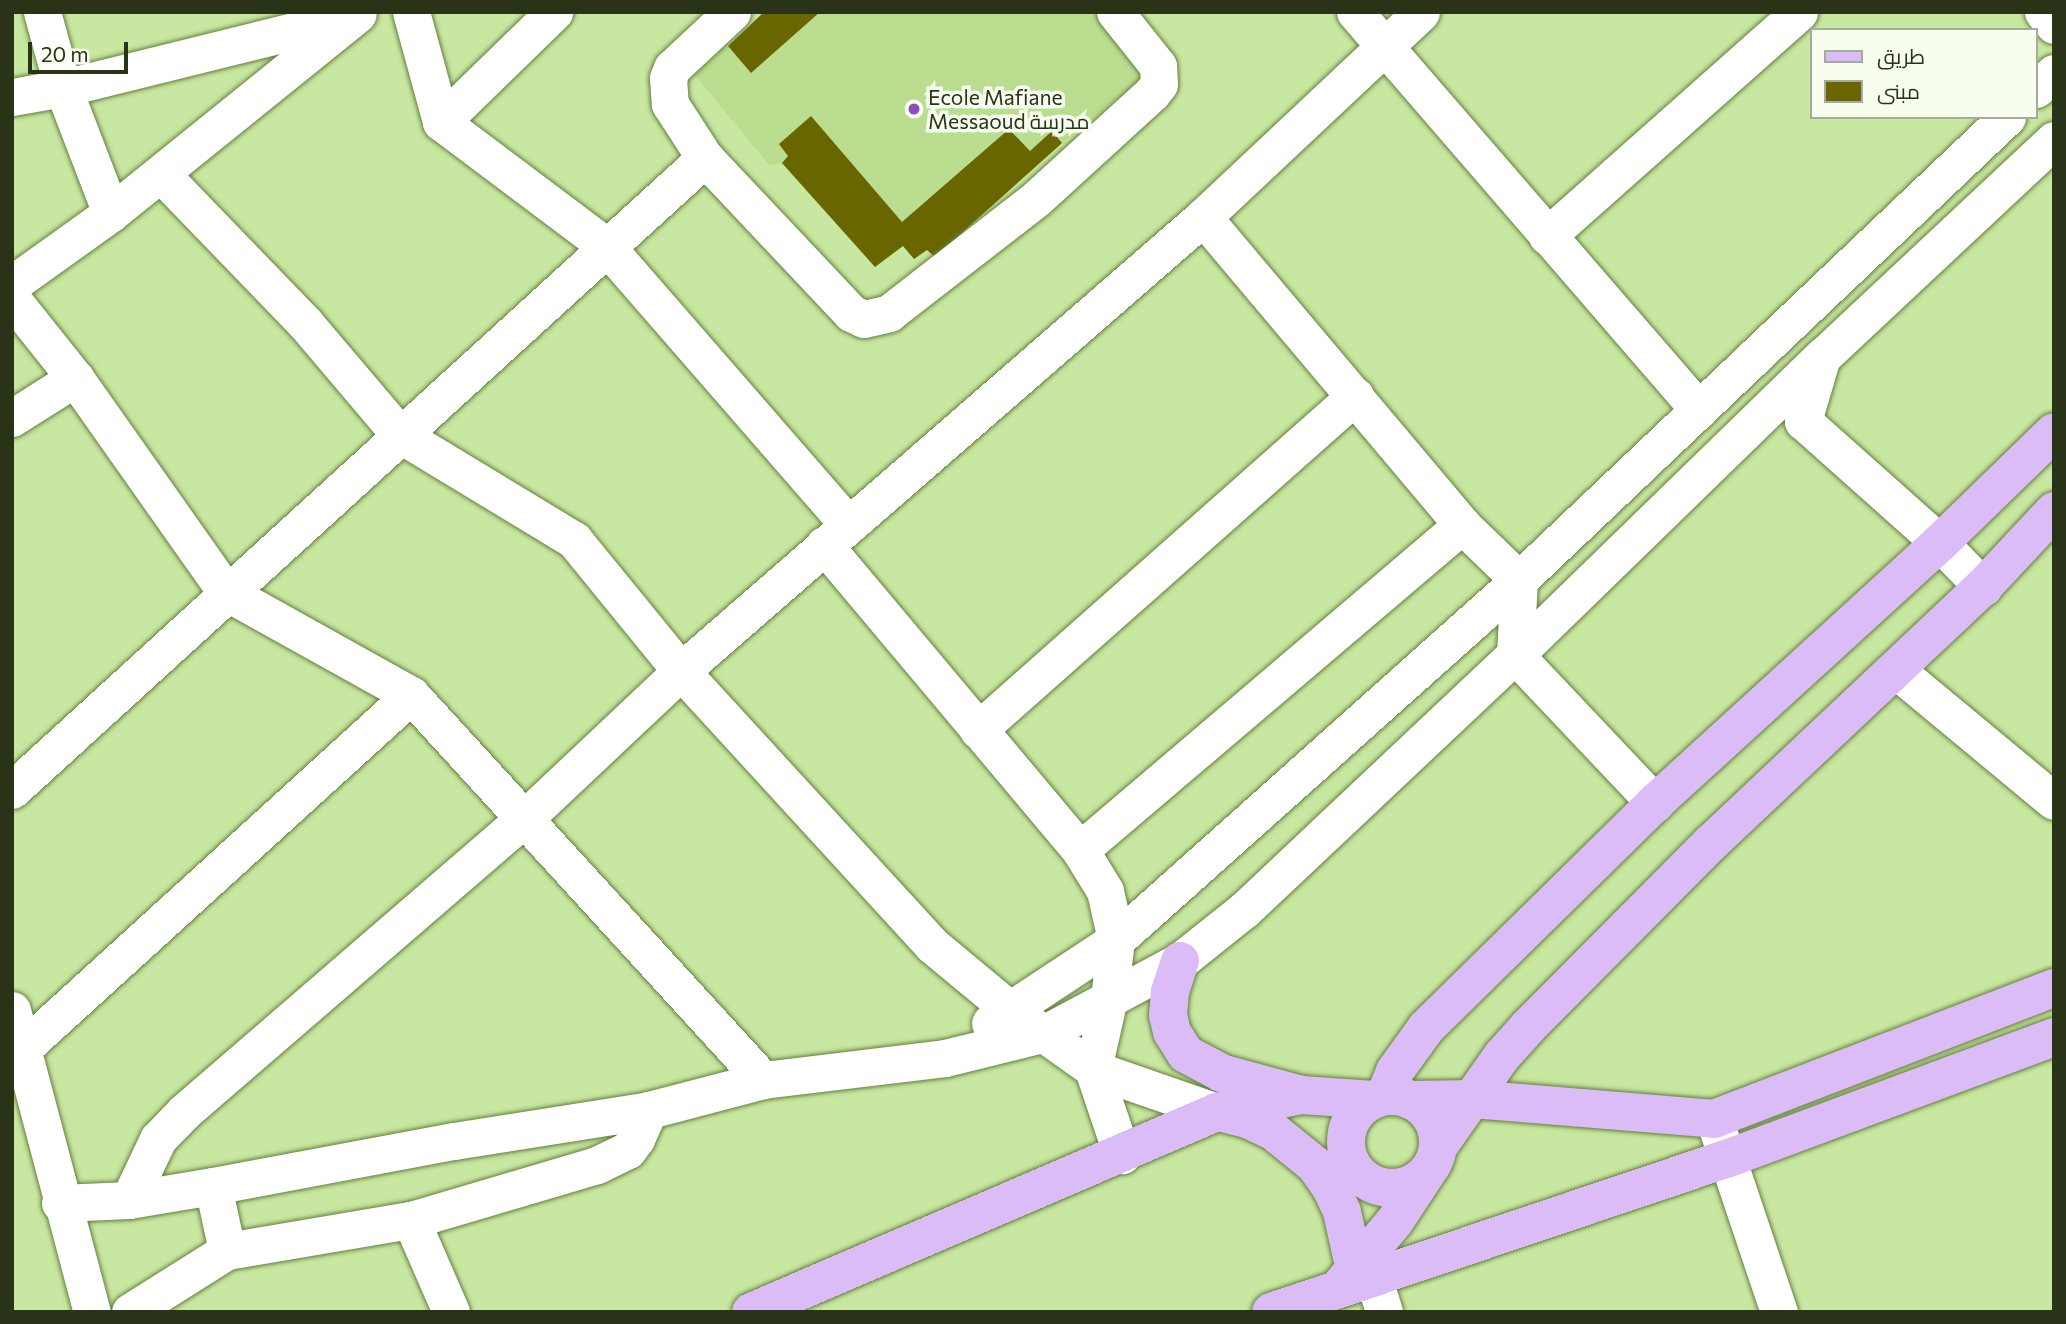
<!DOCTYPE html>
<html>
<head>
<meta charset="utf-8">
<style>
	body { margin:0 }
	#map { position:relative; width:2066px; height:1324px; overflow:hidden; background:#c8e7a0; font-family:Commissioner,Cairo,sans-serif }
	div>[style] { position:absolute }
	.built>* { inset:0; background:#bbdd8f }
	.building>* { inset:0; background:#696600 }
	.roads { filter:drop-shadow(0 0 2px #647f3d) drop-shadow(0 0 2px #647f3d) }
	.minor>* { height:37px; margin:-18.5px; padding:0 18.5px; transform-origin:18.5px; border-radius:18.5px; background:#fff }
	.major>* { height:38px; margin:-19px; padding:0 19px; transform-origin:19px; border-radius:19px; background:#dbbcf6 }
	.major>.ring { margin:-19px; padding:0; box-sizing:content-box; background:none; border:38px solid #dbbcf6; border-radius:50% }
	.dots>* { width:19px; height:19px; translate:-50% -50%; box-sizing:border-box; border:4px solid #f7fef0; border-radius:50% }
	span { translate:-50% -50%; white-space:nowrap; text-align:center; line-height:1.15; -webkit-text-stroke:7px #f7fef0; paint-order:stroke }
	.poi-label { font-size:21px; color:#283317 }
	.left { translate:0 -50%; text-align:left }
	.frame { position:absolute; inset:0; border:14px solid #283317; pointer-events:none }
	.legend { position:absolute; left:1810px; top:28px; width:228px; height:91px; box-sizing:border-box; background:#f7fef0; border:2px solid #a4ad99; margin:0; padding:9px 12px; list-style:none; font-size:21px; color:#283317 }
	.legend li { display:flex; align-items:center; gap:14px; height:35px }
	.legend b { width:35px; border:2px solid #a4ad99 }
	.scale { position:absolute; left:28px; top:42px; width:100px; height:32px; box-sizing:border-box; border:4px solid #283317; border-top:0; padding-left:9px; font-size:21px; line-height:24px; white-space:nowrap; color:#283317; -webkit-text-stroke:5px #f7fef0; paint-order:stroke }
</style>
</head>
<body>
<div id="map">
	<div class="built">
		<div style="clip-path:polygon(764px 12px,1095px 12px,1146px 75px,1062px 143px,935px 257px,927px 250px,914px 259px,903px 246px,875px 267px,782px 164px,769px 165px,695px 75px)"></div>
	</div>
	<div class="building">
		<div style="clip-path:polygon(764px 12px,820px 12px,751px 73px,728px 46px)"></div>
		<div style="clip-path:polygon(811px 116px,902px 222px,1009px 129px,1030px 151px,1052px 131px,1062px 143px,935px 257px,927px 250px,914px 259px,903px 246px,875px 267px,782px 163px,788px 156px,779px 144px)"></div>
	</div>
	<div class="roads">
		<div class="minor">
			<div style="left:42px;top:12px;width:79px;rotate:74.6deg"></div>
			<div style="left:63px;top:88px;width:134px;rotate:69deg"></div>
			<div style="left:411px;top:12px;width:114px;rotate:74.7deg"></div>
			<div style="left:441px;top:122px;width:206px;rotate:36.9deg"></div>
			<div style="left:606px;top:246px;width:369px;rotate:49deg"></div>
			<div style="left:732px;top:12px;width:82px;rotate:137deg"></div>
			<div style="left:672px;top:68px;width:11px;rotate:112deg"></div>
			<div style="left:668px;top:78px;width:26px;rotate:86deg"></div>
			<div style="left:670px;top:104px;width:64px;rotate:57.1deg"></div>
			<div style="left:705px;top:158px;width:213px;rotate:46.7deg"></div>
			<div style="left:851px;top:313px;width:14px;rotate:25deg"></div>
			<div style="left:864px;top:319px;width:26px;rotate:-13deg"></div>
			<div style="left:889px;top:313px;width:187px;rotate:-37.8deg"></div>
			<div style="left:1037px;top:198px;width:156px;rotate:-42.4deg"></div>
			<div style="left:1152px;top:93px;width:11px;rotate:-52deg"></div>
			<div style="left:1159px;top:84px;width:18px;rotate:-93deg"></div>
			<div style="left:1158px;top:66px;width:69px;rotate:-128.5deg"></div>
			<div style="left:1355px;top:12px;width:526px;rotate:49.16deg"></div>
			<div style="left:2043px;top:12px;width:17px;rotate:50deg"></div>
			<div style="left:2036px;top:89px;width:24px;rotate:-42deg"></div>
			<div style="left:12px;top:97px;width:52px;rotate:-10deg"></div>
			<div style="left:63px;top:88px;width:295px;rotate:-13.9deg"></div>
			<div style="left:441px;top:122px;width:158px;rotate:-44.2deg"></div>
			<div style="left:161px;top:174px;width:207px;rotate:46deg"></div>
			<div style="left:305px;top:323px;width:145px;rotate:49.7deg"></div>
			<div style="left:399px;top:434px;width:205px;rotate:31.2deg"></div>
			<div style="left:574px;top:540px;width:169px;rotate:50.8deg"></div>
			<div style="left:681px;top:671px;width:372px;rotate:47.5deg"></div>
			<div style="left:932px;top:945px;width:100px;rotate:39.7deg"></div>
			<div style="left:1009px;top:1009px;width:103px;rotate:35.5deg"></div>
			<div style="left:1093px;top:1069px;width:131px;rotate:19.1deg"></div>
			<div style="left:1203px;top:217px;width:402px;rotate:49.9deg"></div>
			<div style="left:1462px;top:525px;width:79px;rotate:44deg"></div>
			<div style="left:1519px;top:580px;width:75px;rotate:93.1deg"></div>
			<div style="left:1515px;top:655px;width:204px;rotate:46.6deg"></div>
			<div style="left:1547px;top:236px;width:337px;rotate:-41.6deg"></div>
			<div style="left:12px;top:284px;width:122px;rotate:-35.6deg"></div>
			<div style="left:111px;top:213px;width:317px;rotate:-38.9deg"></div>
			<div style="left:12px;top:299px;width:101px;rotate:51.4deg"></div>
			<div style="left:75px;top:378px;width:262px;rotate:54.8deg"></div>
			<div style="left:226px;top:592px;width:212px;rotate:29.1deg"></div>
			<div style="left:411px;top:695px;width:522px;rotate:47.56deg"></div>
			<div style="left:1821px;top:360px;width:64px;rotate:106.4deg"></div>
			<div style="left:1803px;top:421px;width:183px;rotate:41.7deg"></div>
			<div style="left:1940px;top:543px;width:62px;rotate:45.7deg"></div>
			<div style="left:12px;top:418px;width:75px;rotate:-32.4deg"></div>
			<div style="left:824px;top:545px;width:398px;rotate:50deg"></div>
			<div style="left:1080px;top:850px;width:48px;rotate:58.6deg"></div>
			<div style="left:1105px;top:891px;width:50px;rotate:77.3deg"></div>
			<div style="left:1116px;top:940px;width:58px;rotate:96.9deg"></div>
			<div style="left:1109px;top:998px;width:73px;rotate:102.7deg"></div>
			<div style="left:1093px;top:1069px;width:91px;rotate:71.4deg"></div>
			<div style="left:1896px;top:670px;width:205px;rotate:39.7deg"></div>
			<div style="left:978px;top:730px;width:504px;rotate:-41.54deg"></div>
			<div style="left:12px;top:790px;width:938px;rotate:-42.36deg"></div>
			<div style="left:1080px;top:850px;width:502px;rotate:-40.39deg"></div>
			<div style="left:12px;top:1010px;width:312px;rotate:75.2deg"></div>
			<div style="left:990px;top:1023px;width:151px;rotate:-33.4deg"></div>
			<div style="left:1116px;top:940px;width:540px;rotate:-41.77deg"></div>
			<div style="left:1519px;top:580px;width:673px;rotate:-43.49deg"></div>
			<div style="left:21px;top:1050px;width:527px;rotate:-42.31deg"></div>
			<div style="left:1714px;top:1119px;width:204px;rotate:71.4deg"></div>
			<div style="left:213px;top:1186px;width:66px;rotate:77.8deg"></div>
			<div style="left:129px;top:1200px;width:68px;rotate:-64.6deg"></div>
			<div style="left:158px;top:1139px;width:37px;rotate:-46deg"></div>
			<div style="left:184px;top:1112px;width:449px;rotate:-40.8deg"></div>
			<div style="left:524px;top:819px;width:216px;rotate:-43.3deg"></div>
			<div style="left:681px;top:671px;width:692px;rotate:-41.01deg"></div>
			<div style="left:1203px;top:217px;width:299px;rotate:-43.2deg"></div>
			<div style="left:60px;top:1203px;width:69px;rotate:-2.5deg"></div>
			<div style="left:129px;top:1200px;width:85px;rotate:-9.5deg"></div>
			<div style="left:213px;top:1186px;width:245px;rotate:-10.6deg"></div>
			<div style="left:454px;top:1141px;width:197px;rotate:-9deg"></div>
			<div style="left:649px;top:1110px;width:118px;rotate:-14.7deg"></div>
			<div style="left:763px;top:1080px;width:183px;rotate:-6.9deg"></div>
			<div style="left:945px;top:1058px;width:101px;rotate:-13.8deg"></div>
			<div style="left:1043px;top:1034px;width:155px;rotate:-28.1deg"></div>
			<div style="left:1180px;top:961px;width:82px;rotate:-38.6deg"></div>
			<div style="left:1244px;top:910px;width:372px;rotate:-43.3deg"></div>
			<div style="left:1515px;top:655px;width:429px;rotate:-44.2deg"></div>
			<div style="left:1823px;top:356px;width:316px;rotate:-43.1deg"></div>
			<div style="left:411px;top:1220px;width:100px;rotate:66.5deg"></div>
			<div style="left:1374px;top:1279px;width:34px;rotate:73deg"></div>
			<div style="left:130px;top:1312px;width:115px;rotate:-32.2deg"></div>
			<div style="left:227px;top:1251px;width:187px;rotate:-9.6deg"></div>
			<div style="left:411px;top:1220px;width:194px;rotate:-16.5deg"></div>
			<div style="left:597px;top:1165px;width:34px;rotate:-26deg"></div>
			<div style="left:628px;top:1150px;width:14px;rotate:-54deg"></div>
			<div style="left:636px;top:1139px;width:32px;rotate:-66deg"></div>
		</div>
		<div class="major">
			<div style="left:1180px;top:961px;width:33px;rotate:108deg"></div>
			<div style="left:1170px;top:992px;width:23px;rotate:95deg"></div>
			<div style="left:1168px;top:1015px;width:17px;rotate:77deg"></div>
			<div style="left:1172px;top:1032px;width:26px;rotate:58deg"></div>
			<div style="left:1186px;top:1054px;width:40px;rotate:28deg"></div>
			<div style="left:1221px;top:1073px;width:84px;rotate:15.2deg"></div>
			<div style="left:1302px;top:1095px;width:72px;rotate:4deg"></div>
			<div class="ring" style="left:1346px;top:1096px;width:54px;height:54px"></div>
			<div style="left:1385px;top:1096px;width:27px;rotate:-68deg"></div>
			<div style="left:1395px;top:1071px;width:53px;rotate:-54.2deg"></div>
			<div style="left:1426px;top:1028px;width:321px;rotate:-44.5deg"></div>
			<div style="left:1655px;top:803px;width:386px;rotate:-42.4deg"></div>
			<div style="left:1940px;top:543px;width:159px;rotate:-44.2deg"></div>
			<div style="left:1410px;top:1100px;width:63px;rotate:-0.9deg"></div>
			<div style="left:1473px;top:1099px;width:242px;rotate:4.7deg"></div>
			<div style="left:1714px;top:1119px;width:364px;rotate:-21.1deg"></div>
			<div style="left:1219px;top:1112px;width:29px;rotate:14deg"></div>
			<div style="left:1247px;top:1119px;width:29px;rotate:25deg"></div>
			<div style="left:1273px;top:1131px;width:54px;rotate:39deg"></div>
			<div style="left:1315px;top:1165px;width:28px;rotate:55deg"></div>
			<div style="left:1331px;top:1188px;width:26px;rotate:65deg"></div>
			<div style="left:1342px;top:1212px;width:59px;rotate:77.4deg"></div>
			<div style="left:1438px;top:1147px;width:111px;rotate:-54.9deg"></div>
			<div style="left:1502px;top:1056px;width:39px;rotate:-48deg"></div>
			<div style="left:1528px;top:1027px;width:260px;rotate:-45.2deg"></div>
			<div style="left:1711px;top:843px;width:374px;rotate:-43.3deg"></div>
			<div style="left:1983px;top:587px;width:104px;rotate:-46.9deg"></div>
			<div style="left:1342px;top:1284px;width:82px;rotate:-49.9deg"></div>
			<div style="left:1395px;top:1221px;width:56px;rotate:-56.6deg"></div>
			<div style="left:751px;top:1312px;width:507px;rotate:-23.23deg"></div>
			<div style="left:1217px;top:1112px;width:87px;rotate:-11.3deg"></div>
			<div style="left:1271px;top:1312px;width:483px;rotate:-18.6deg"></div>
			<div style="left:1729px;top:1158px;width:347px;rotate:-20.4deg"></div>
		</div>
	</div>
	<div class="dots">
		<div style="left:914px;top:109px;background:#8e4bc0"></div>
	</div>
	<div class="poi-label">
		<span class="left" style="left:928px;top:109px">Ecole Mafiane<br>Messaoud مدرسة</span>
	</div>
	<div class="frame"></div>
	<ul class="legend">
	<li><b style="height:9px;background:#dbbcf6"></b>طريق</li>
	<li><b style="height:19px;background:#696600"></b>مبنى</li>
	</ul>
	<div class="scale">20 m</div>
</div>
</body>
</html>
